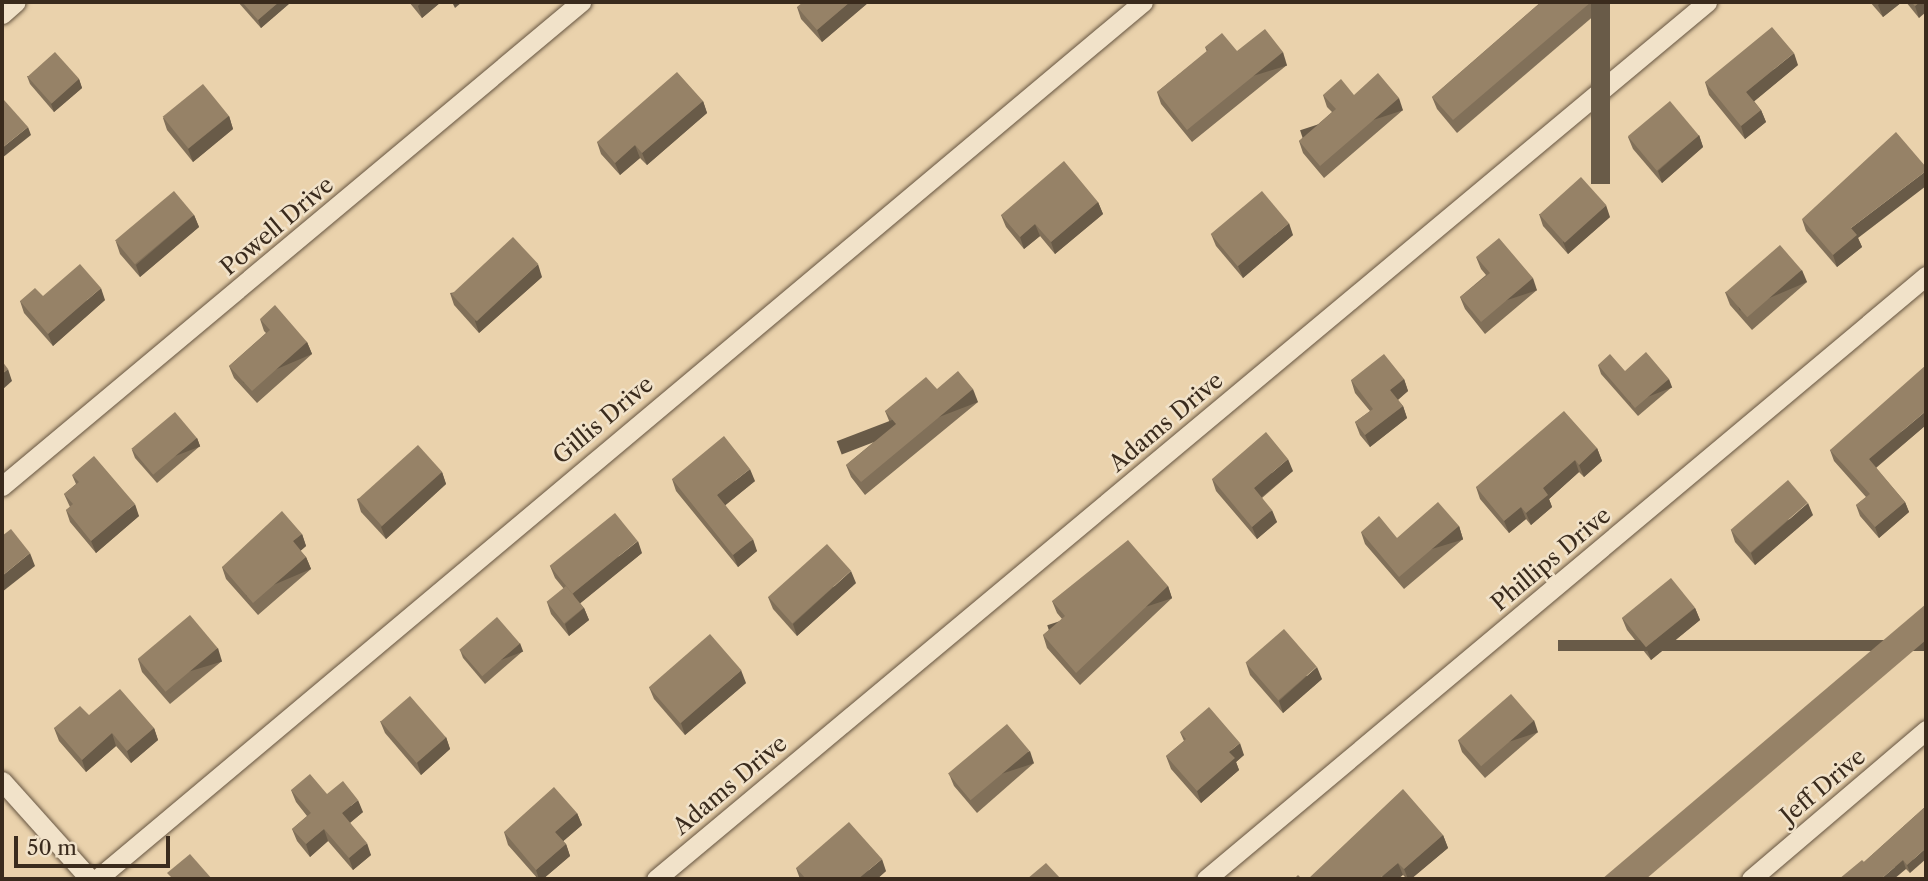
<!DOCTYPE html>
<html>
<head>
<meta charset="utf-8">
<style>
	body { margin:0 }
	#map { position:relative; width:1928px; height:881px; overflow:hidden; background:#ead2ac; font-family:"Libre Caslon Text",serif }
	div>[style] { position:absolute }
	.roads { filter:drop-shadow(0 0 2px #665541) drop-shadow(0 0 2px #665541) }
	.minor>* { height:19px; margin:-9.5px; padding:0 9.5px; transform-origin:9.5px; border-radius:9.5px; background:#f1e2c9 }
	.wall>* { inset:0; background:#817059 }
	.shaded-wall>* { inset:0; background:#695b48; transform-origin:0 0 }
	.building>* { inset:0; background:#968267; transform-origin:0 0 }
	span { translate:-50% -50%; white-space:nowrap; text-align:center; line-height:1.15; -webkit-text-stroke:5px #f1e2c9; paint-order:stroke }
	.street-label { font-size:23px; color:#3a2b1d }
	.frame { position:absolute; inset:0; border:4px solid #3a2b1d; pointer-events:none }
	.scale { position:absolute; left:14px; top:836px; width:156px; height:32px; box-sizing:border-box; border:4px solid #3a2b1d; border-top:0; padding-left:9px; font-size:21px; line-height:24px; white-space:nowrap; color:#3a2b1d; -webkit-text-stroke:5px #f1e2c9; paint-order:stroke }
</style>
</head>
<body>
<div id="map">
	<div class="roads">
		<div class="minor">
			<div style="left:2px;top:14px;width:18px;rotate:-41deg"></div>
			<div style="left:2px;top:486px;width:755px;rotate:-39.89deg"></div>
			<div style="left:2px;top:781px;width:132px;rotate:48.1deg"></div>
			<div style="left:97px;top:879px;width:1365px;rotate:-39.98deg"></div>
			<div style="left:656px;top:879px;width:1369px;rotate:-39.84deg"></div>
			<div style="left:1206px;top:879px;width:939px;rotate:-39.95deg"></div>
			<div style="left:1751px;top:879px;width:230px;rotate:-40.4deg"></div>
		</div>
	</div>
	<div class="wall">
		<div style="clip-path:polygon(238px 2px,290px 2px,290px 3px,261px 28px)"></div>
		<div style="clip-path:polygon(409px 2px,441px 2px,422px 18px)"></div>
		<div style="clip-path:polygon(869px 2px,822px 42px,801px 19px,797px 7px)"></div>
		<div style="clip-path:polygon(1541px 2px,1610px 2px,1457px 133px,1437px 109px,1432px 97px)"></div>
		<div style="clip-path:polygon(1870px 2px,1902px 2px,1883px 17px)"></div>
		<div style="clip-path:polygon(1906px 2px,1926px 2px,1919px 18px)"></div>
		<div style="clip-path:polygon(1205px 47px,1237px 51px,1287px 65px,1192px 142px,1161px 104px,1157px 92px,1207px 52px)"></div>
		<div style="clip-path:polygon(1798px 65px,1754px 101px,1761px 110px,1766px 122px,1745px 139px,1709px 95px,1705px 82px)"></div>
		<div style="clip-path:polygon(27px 76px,79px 79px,82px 88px,54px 112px,30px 84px)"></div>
		<div style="clip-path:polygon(1323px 95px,1354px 95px,1403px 110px,1324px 178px,1303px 153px,1299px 141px,1332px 112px,1327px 107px)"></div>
		<div style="clip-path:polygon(703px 101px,707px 113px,647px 165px,640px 158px,620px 175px,601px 154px,597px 142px)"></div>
		<div style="clip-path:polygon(229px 116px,233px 129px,193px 162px,167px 130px,163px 118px)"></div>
		<div style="clip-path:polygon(1699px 135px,1703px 147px,1662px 183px,1633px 149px,1628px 137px)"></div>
		<div style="clip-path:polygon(1098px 202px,1103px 214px,1055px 254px,1040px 236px,1024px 249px,1006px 227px,1001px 215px)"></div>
		<div style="clip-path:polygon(1539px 214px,1610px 217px,1568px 254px,1543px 226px)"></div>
		<div style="clip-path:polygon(194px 215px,199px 227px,140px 277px,120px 254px,116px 242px)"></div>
		<div style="clip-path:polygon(1802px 219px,1858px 238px,1862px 247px,1837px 267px,1806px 231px)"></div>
		<div style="clip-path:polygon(1211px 234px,1293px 235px,1243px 278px,1216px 246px)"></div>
		<div style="clip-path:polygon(1476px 257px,1537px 290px,1485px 334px,1465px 309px,1460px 297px,1486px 275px,1481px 269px)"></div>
		<div style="clip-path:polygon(542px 277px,479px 333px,454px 305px,450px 293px)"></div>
		<div style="clip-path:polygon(1807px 282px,1752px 330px,1730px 305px,1725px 292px)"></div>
		<div style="clip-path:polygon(105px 300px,53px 346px,24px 313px,20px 301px)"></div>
		<div style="clip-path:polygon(260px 319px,307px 342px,312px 354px,257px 403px,234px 378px,229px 366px,266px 333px,264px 331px)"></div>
		<div style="clip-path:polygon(1598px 365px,1672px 387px,1638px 416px,1601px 374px)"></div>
		<div style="clip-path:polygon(1404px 379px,1408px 391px,1398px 400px,1403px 406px,1407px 418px,1370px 447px,1360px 435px,1355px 422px,1370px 411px,1355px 393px,1351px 380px)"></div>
		<div style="clip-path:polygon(937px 389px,978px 402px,865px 495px,851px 477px,846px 465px,892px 427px,890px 423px,885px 411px)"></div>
		<div style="clip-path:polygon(1926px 425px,1876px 468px,1905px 502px,1909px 512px,1879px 538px,1860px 516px,1856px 505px,1866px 497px,1834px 461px,1830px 450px)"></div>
		<div style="clip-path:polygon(197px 438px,200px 446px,157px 483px,135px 458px,132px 450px)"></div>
		<div style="clip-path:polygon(1597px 448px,1602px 461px,1584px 477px,1579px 472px,1549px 499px,1552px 507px,1531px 525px,1526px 519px,1509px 533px,1480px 499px,1476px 487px)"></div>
		<div style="clip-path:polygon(1293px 471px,1262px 498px,1277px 522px,1257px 539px,1216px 491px,1212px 479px)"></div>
		<div style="clip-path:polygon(442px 472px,446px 484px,386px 539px,361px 512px,357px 499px)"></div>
		<div style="clip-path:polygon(72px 475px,139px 516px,96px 553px,70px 522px,66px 510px,70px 507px,64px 494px,76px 484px)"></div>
		<div style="clip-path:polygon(672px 479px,755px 481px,725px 505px,757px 551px,738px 567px,676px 491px)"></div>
		<div style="clip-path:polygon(1813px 515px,1755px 565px,1735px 542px,1731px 530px)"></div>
		<div style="clip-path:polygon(1459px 526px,1463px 539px,1404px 589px,1365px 544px,1361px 532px,1397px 538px)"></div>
		<div style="clip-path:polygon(302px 534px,306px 546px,300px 551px,306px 557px,311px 569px,258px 615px,226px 579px,222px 567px)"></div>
		<div style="clip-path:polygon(642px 553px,580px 603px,584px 608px,589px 620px,569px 636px,551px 614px,547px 602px,564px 589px,555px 578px,550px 566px)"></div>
		<div style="clip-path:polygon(856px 583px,797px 636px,773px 609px,768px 597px)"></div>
		<div style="clip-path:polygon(1168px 586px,1172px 598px,1080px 685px,1047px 648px,1043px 635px,1062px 619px,1057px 613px,1052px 601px)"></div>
		<div style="clip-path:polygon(1695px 608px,1700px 620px,1651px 660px,1627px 630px,1622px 618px)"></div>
		<div style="clip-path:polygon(460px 650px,523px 651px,485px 684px,463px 658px)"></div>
		<div style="clip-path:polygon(138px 659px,222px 661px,170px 704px,142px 672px)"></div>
		<div style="clip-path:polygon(1246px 663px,1322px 679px,1283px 713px,1250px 675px)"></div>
		<div style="clip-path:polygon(746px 683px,685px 735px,654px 699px,649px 687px)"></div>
		<div style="clip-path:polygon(89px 715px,154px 728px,158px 740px,131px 763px,116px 746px,86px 772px,59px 741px,54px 728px)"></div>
		<div style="clip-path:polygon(380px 721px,446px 737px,450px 749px,421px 775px,385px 733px)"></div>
		<div style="clip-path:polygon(1180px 732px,1244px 755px,1236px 762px,1239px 770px,1201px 803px,1171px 769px,1166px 756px,1184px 741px)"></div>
		<div style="clip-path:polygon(1538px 732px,1485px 778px,1462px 752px,1458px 740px)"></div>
		<div style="clip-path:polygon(1034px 763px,977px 813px,954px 786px,949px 774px)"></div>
		<div style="clip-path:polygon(291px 790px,327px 794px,363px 812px,350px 823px,371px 855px,353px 870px,328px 841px,310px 857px,297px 841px,292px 829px,307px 816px,296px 802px)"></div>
		<div style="clip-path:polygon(1926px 806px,1910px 873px,1906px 869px,1864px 862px)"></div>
		<div style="clip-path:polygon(577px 813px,582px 825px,563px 841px,566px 844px,570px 856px,543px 879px,538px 879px,508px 845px,504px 832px)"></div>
		<div style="clip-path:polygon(1443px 835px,1448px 848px,1411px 879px,1407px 879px,1403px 875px,1308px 879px)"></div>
		<div style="clip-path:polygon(796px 868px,886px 871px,877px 879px,800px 879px)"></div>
	</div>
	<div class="shaded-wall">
		<div style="clip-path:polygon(279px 2px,290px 3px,261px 28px,258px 20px)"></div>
		<div style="clip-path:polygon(422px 2px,441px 2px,422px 18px,418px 6px)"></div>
		<div style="clip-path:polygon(452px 2px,462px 2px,455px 8px)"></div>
		<div style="clip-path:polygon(850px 2px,869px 2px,822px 42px,817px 30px)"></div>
		<div style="left:1591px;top:2px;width:19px;height:182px"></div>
		<div style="clip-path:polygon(1882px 2px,1902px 2px,1883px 17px,1878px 5px)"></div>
		<div style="clip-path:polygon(1920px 2px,1926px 2px,1926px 12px,1919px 18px,1915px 6px)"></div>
		<div style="left:1283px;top:52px;width:14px;height:124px;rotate:73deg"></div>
		<div style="clip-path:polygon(1794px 53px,1798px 65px,1751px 104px,1746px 92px)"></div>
		<div style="clip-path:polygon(79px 79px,82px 88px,54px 112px,51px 104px)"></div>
		<div style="left:1399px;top:98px;width:13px;height:104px;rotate:72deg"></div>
		<div style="clip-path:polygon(703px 101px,707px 113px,647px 165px,642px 153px)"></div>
		<div style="clip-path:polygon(1761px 110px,1766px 122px,1745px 139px,1741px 126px)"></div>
		<div style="clip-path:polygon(229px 116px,233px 129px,193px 162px,188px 149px)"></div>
		<div style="clip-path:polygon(28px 127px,31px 135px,2px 158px,2px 148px)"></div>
		<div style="clip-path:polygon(1699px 135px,1703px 147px,1662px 183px,1658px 171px)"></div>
		<div style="clip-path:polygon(635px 145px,640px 158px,620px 175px,615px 163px)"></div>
		<div style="clip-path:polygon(1926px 171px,1926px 186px,1858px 238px,1862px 247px,1837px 267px,1833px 255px,1851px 228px)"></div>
		<div style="clip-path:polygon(1098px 202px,1103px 214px,1055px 254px,1051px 242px)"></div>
		<div style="clip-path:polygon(1606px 205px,1610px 217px,1568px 254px,1563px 242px)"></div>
		<div style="clip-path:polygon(194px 215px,199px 227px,140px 277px,136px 265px)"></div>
		<div style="clip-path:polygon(1289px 223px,1293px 235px,1243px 278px,1238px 266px)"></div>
		<div style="clip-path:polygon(1035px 224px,1040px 236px,1024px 249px,1020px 237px)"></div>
		<div style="clip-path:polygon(538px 264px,542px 277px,479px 333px,475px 321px)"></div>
		<div style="left:1802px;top:270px;width:13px;height:73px;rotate:67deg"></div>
		<div style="left:1533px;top:278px;width:13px;height:68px;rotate:72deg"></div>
		<div style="clip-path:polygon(101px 288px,105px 300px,53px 346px,48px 334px)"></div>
		<div style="left:307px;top:342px;width:13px;height:74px;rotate:67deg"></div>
		<div style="clip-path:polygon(8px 369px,12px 381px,2px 390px,2px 374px)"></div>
		<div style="clip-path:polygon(1404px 379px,1408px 391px,1395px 402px,1390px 390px)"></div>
		<div style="left:1669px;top:379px;width:9px;height:45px;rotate:69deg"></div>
		<div style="left:973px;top:389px;width:14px;height:146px;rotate:69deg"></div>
		<div style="clip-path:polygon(1403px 406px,1407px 418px,1370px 447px,1365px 435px)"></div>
		<div style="clip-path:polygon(1926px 411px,1926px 425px,1873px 470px,1869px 459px)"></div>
		<div style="left:197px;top:438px;width:9px;height:57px;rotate:69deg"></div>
		<div style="clip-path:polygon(1597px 448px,1602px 461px,1584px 477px,1579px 465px)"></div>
		<div style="clip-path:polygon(1288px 459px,1293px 471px,1258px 500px,1254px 488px)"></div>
		<div style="clip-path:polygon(1575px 460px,1579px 472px,1549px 499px,1552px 507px,1531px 525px,1526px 513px,1543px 488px)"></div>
		<div style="clip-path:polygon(750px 469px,755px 481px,722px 508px,717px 495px)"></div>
		<div style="clip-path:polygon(442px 472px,446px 484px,386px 539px,381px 527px)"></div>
		<div style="clip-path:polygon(1905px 502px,1909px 512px,1879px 538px,1875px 527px)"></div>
		<div style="clip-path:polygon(1808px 503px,1813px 515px,1755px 565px,1751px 553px)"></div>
		<div style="clip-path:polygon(135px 504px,139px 516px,96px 553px,91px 541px)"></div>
		<div style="clip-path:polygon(1521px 507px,1526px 519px,1509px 533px,1504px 521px)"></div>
		<div style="clip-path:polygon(1272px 510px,1277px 522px,1257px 539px,1252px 527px)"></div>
		<div style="left:1459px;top:526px;width:14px;height:79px;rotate:73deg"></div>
		<div style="clip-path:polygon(302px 534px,306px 546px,297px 554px,293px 541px)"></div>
		<div style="clip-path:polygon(753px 539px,757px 551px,738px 567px,733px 555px)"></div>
		<div style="clip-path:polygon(638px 541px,642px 553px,577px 606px,573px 593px)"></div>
		<div style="clip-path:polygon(30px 553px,35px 566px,2px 592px,2px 576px)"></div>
		<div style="left:306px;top:557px;width:13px;height:70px;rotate:67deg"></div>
		<div style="clip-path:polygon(851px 571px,856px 583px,797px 636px,793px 624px)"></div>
		<div style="left:1168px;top:586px;width:13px;height:127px;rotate:72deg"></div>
		<div style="clip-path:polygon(584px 608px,589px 620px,569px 636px,565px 624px)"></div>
		<div style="clip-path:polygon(1695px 608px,1700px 620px,1651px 660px,1646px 647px)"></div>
		<div style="left:1926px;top:640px;width:11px;height:368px;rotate:90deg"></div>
		<div style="left:520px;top:643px;width:9px;height:50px;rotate:69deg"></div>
		<div style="left:218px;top:648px;width:14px;height:69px;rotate:73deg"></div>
		<div style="clip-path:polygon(1317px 667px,1322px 679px,1283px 713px,1279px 701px)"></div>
		<div style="clip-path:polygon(741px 670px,746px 683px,685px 735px,681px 723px)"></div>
		<div style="left:1534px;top:720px;width:13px;height:70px;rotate:72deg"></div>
		<div style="clip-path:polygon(154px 728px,158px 740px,131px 763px,127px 751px)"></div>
		<div style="clip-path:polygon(112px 733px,116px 746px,86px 772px,82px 760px)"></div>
		<div style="clip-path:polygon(446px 737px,450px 749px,421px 775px,417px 762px)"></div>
		<div style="clip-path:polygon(1240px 743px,1244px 755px,1236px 762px,1239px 770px,1201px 803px,1197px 791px,1229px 752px)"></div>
		<div style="left:1030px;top:751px;width:13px;height:76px;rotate:72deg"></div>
		<div style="clip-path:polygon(358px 800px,363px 812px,347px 825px,342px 813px)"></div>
		<div style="clip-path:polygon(577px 813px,582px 825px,560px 844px,555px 832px)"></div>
		<div style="clip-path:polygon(324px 829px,328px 841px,310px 857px,306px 844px)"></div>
		<div style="clip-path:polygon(1443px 835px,1448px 848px,1411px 879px,1408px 879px,1404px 869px)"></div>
		<div style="clip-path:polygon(367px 843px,371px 855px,353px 870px,349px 858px)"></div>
		<div style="clip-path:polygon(566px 844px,570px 856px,543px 879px,539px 879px,536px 870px)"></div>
		<div style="clip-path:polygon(1926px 848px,1926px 859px,1910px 873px,1907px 865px)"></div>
		<div style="clip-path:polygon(882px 859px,886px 871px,877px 879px,858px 879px)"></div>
		<div style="clip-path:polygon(1903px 860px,1906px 869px,1894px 879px,1881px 879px)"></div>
		<div style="clip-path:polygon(1398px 863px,1403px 875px,1398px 879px,1379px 879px)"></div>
	</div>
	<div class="building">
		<div style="clip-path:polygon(242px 2px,279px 2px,258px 20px)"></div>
		<div style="clip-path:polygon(803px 2px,850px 2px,817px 30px,797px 7px)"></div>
		<div style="clip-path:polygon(1541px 2px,1591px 2px,1453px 120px,1432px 97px)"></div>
		<div style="clip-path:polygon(1911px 2px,1920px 2px,1915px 6px)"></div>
		<div style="clip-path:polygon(1772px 27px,1794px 53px,1746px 92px,1761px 110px,1741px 126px,1705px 82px)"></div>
		<div style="clip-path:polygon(1265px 29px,1283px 52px,1187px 130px,1157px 92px,1208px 50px,1205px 47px,1222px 33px,1237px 51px)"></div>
		<div style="left:55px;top:52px;width:36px;height:37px;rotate:48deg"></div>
		<div style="clip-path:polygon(677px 72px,703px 101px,642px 153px,635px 145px,615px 163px,597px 142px)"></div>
		<div style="clip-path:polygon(1378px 73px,1399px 98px,1320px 166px,1299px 141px,1336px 109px,1323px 95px,1341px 79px,1354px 95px)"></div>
		<div style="left:203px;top:84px;width:41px;height:52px;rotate:51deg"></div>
		<div style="clip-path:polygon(4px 100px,28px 127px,2px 148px,2px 102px)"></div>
		<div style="left:1670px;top:101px;width:45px;height:55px;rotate:50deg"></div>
		<div style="clip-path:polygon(1896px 132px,1926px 167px,1926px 171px,1851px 228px,1857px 235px,1833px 255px,1802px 219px)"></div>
		<div style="clip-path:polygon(1064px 161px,1098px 202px,1051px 242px,1035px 224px,1020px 237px,1001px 215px)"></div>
		<div style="left:1581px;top:177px;width:38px;height:56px;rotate:48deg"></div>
		<div style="left:174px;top:191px;width:31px;height:77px;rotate:50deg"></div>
		<div style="left:1262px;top:191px;width:42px;height:67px;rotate:50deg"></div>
		<div style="left:513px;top:237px;width:37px;height:84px;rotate:47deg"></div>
		<div style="clip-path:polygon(1499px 238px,1533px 278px,1481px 322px,1460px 297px,1490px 273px,1476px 257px)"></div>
		<div style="left:1780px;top:245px;width:33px;height:72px;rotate:49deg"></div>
		<div style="clip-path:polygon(80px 264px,101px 288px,48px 334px,20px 301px,35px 288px,43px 296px)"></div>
		<div style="clip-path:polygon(275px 305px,307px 342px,252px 391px,229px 366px,270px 330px,260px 319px)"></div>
		<div style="clip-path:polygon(1646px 352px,1669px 379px,1635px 408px,1598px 365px,1610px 354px,1625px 371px)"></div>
		<div style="clip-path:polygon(1384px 354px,1404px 379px,1390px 390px,1403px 406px,1365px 435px,1355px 422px,1373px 409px,1351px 380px)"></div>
		<div style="clip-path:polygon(2px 361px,8px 369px,2px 374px)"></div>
		<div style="clip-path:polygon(1926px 365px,1926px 411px,1869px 459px,1905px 502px,1875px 527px,1856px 505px,1870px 494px,1830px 450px)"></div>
		<div style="clip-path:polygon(958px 371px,973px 389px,861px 482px,846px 465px,896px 424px,885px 411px,926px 377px,937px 389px)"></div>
		<div style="clip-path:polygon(1564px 411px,1597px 448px,1579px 465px,1575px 460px,1543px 488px,1548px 495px,1526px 513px,1521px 507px,1504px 521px,1476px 487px)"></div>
		<div style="left:175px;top:412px;width:34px;height:57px;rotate:50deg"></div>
		<div style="clip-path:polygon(1266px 432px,1288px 459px,1254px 488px,1272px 510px,1252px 527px,1212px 479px)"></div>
		<div style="clip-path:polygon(724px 436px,750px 469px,717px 495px,753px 539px,733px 555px,672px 479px)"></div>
		<div style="left:418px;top:445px;width:36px;height:81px;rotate:48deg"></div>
		<div style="clip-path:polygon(94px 456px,135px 504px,91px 541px,66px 510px,73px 504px,64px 494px,79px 482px,72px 475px)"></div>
		<div style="left:1788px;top:480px;width:30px;height:76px;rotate:49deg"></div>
		<div style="clip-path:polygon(1438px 502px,1459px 526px,1399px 577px,1361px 532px,1379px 516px,1397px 538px)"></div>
		<div style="clip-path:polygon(282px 511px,302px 534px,293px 541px,306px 557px,253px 603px,222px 567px)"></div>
		<div style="left:615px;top:513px;width:36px;height:84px;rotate:51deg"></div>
		<div style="clip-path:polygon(11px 529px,30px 553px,2px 576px,2px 536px)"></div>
		<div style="clip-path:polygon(1128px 540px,1168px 586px,1076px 673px,1043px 635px,1065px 616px,1052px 601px)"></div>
		<div style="left:827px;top:544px;width:36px;height:79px;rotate:48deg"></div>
		<div style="left:1671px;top:578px;width:38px;height:63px;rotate:51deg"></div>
		<div style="left:566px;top:586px;width:28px;height:25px;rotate:51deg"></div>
		<div style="clip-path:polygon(1926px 604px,1926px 640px,1646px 879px,1602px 879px)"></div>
		<div style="left:190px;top:615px;width:43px;height:68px;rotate:50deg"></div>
		<div style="left:497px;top:617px;width:35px;height:50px;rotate:49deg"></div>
		<div style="left:1284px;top:629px;width:50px;height:51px;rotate:49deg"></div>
		<div style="left:710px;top:634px;width:48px;height:81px;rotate:49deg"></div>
		<div style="clip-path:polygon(120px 689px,154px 728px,127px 751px,112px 733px,82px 760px,54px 728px,80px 706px,89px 715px)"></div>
		<div style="left:1511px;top:694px;width:35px;height:70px;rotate:49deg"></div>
		<div style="left:410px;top:696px;width:55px;height:39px;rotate:49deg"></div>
		<div style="clip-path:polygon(1209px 707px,1240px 743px,1229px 752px,1235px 758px,1197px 791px,1166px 756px,1186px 739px,1180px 732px)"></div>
		<div style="left:1007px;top:724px;width:35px;height:77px;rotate:50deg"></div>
		<div style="clip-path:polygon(310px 774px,327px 794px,343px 781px,358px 800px,342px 813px,367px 843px,349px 858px,324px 829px,306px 844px,292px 829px,311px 813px,291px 790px)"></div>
		<div style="clip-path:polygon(554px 787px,577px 813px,555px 832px,566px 844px,536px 870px,504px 832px)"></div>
		<div style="clip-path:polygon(1403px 789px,1443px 835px,1404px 869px,1398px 863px,1379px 879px,1308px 879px)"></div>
		<div style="clip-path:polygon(1926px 806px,1926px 848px,1907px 865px,1903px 860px,1881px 879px,1839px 879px,1862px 860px,1864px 862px)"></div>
		<div style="clip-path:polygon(849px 822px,882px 859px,858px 879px,806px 879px,796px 868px)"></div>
		<div style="clip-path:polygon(190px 854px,212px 879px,173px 879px,167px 873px)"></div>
		<div style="clip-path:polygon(1046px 863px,1061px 879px,1027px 879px)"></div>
		<div style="clip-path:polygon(1298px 875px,1302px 879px,1294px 879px)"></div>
	</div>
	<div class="street-label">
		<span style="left:277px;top:226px;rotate:-40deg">Powell Drive</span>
		<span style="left:603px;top:420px;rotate:-40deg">Gillis Drive</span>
		<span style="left:1166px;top:422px;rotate:-40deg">Adams Drive</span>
		<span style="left:1551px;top:559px;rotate:-40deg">Phillips Drive</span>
		<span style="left:730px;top:785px;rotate:-40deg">Adams Drive</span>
		<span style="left:1823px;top:786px;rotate:-40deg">Jeff Drive</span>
	</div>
	<div class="frame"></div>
	<div class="scale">50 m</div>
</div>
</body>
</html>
